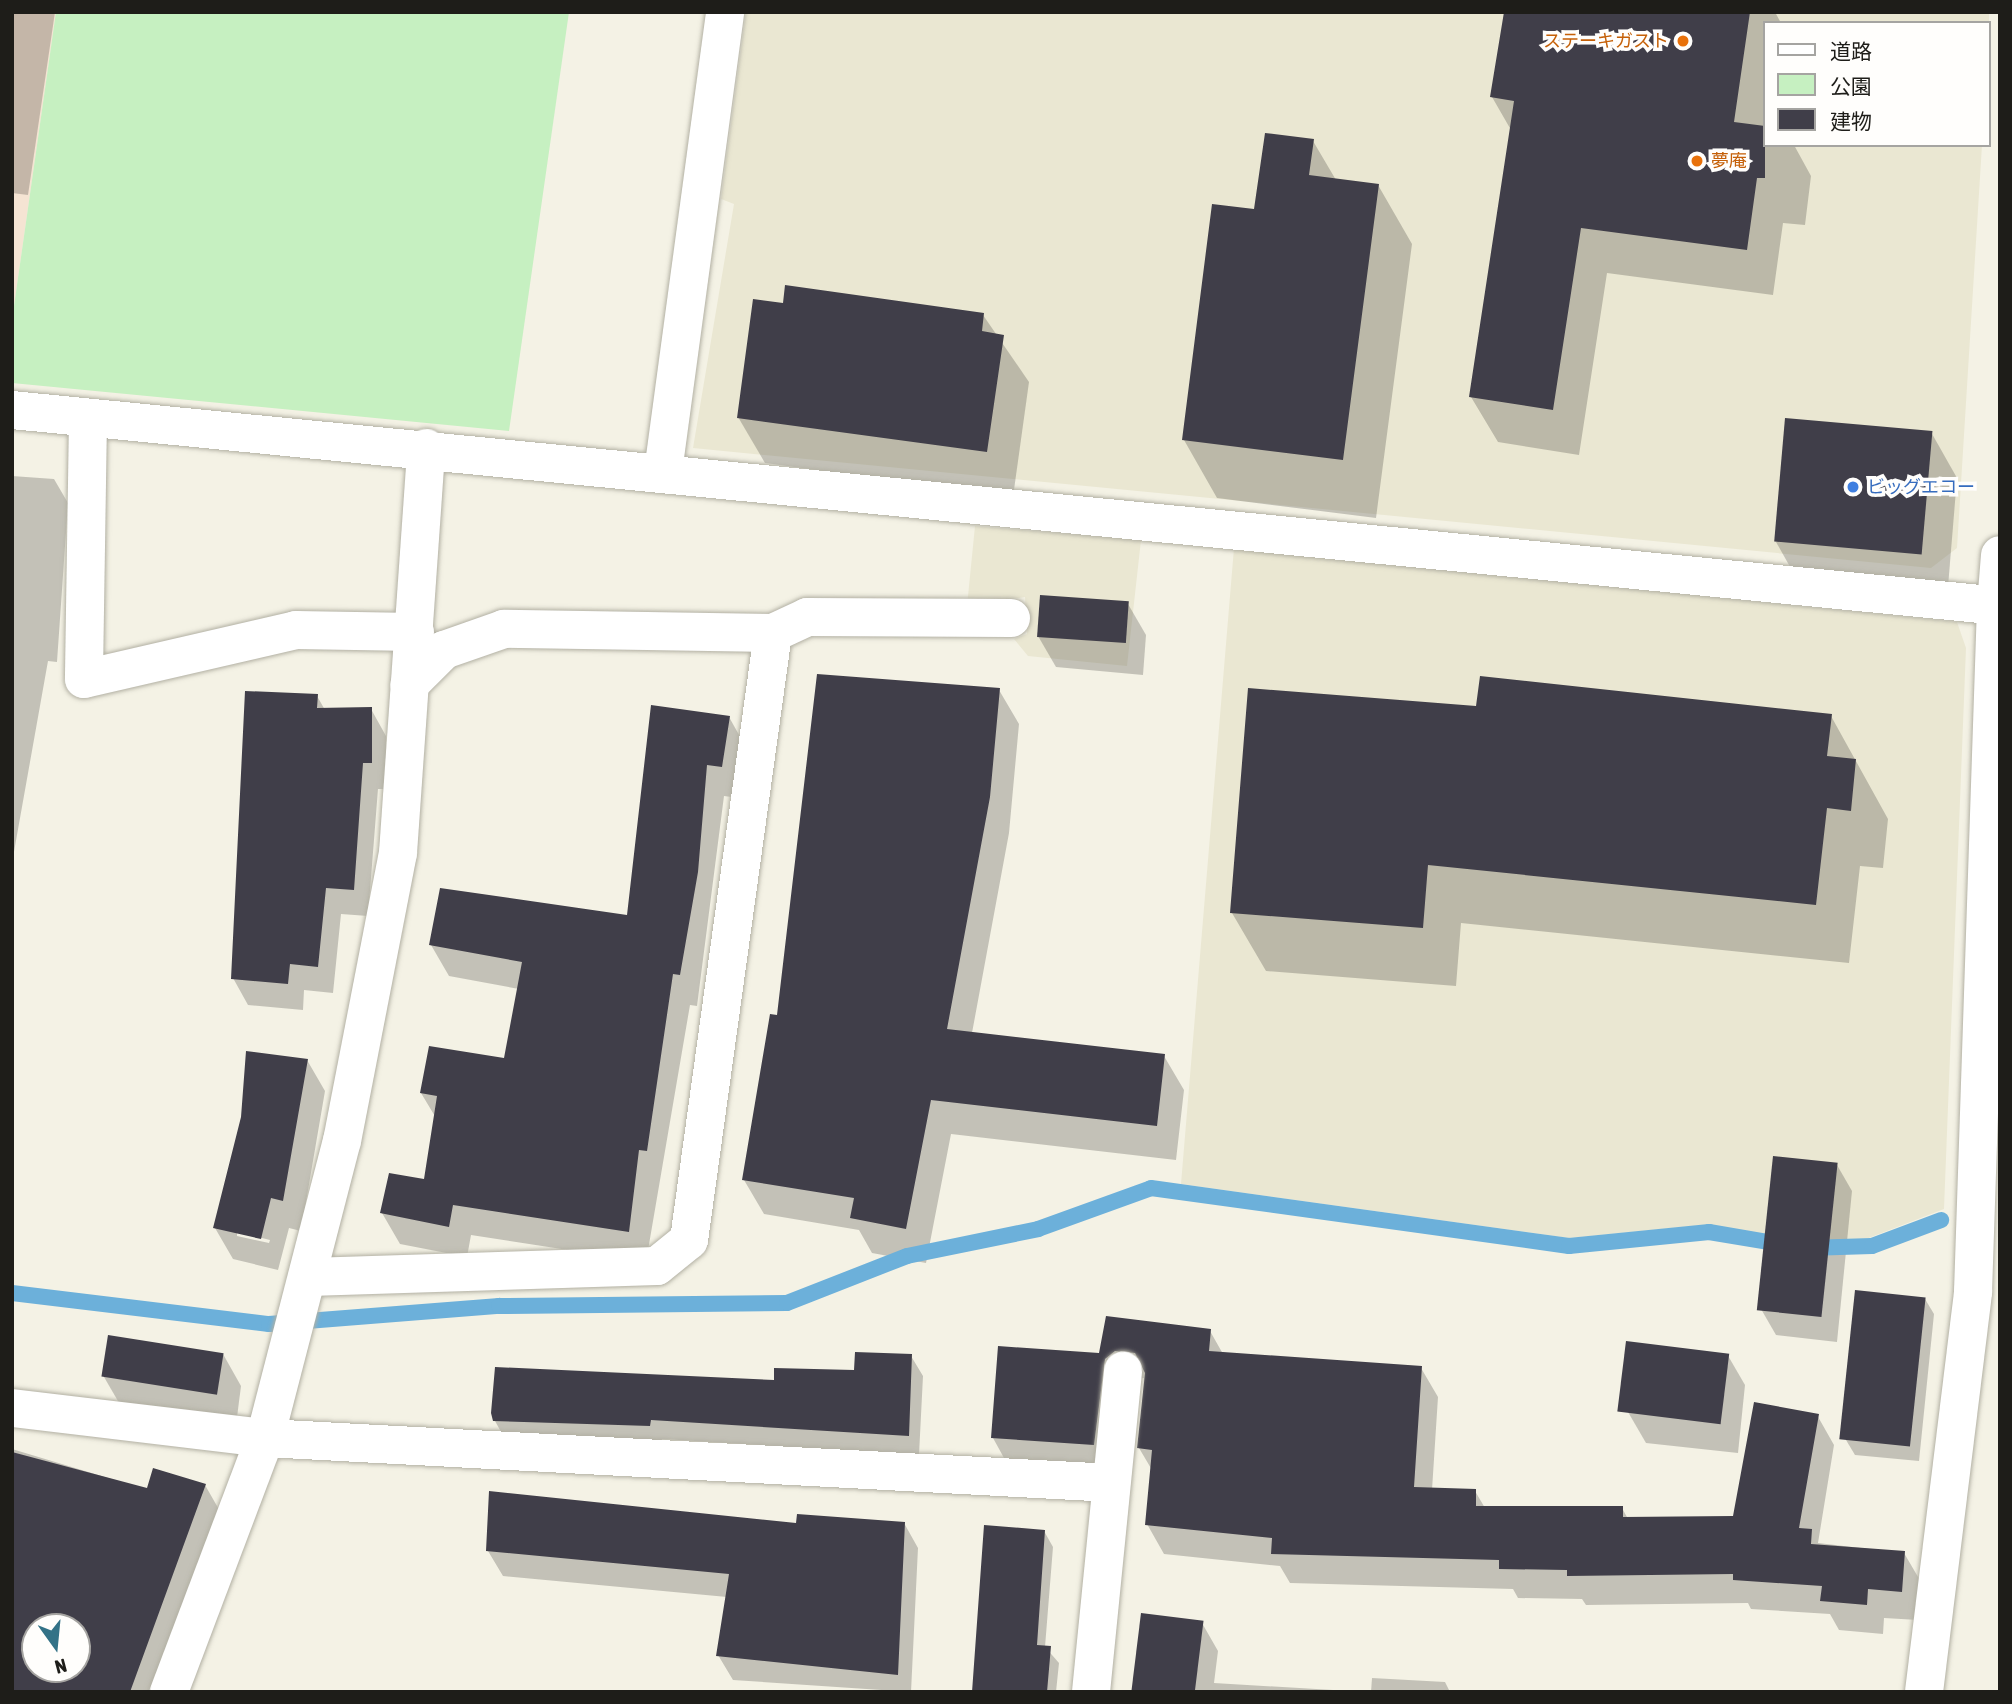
<!DOCTYPE html>
<html>
<head>
<meta charset="utf-8">
<style>
	body { margin:0 }
	#map { position:relative; width:2012px; height:1704px; overflow:hidden; background:#f4f2e5; font-family:"Asap Condensed","Noto Sans JP",sans-serif }
	div>[style] { position:absolute }
	.built>* { inset:0; background:#eae7d2 }
	.education>* { inset:0; background:#f5e4d3 }
	.green>* { inset:0; background:#c6f0c1 }
	.shadow>* { inset:0; background:#0003 }
	.stream>* { height:16px; margin:-8px; padding:0 8px; transform-origin:8px; border-radius:8px; background:#6cb0da }
	.building>* { inset:0; background:#403e49; transform-origin:0 0 }
	.roads { filter:drop-shadow(0 0 2px #b2b0a3) drop-shadow(0 0 2px #b2b0a3) }
	.minor>* { height:38px; margin:-19px; padding:0 19px; transform-origin:19px; border-radius:19px; background:#fff }
	.tertiary>* { height:38px; margin:-19px; padding:0 19px; transform-origin:19px; border-radius:19px; background:#fff }
	.dots>* { width:19px; height:19px; translate:-50% -50%; box-sizing:border-box; border:4px solid #fffefc; border-radius:50% }
	span { translate:-50% -50%; white-space:nowrap; text-align:center; line-height:1.15; -webkit-text-stroke:7px #fffefc; paint-order:stroke }
	.food-label { font-size:18px; color:#c56008 }
	.right { translate:-100% -50%; text-align:right }
	.left { translate:0 -50%; text-align:left }
	.shop-label { font-size:18px; color:#366cbe }
	.frame { position:absolute; inset:0; border:14px solid #1e1d19; pointer-events:none }
	.legend { position:absolute; left:1763px; top:21px; width:228px; height:126px; box-sizing:border-box; background:#fffefc; border:2px solid #a5a4a1; margin:0; padding:9px 12px; list-style:none; font-size:21px; color:#1e1d19 }
	.legend li { display:flex; align-items:center; gap:14px; height:35px }
	.legend b { width:35px; border:2px solid #a5a4a1 }
	.north { position:absolute; left:21px; top:1613px; width:70px; height:70px; box-sizing:border-box; background:#fffefc; border:2px solid #a5a4a1; border-radius:50%; rotate:165deg; font-size:19px; font-weight:700; line-height:28px; text-align:center; color:#1e1d19 }
	.north::after { content:''; display:block; margin:auto; width:24px; height:32px; background:#337287; clip-path:polygon(50% 0,100% 100%,50% 72%,0 100%) }
</style>
</head>
<body>
<div id="map">
	<div class="built">
		<div style="clip-path:polygon(746px 12px,1989px 12px,1989px 23px,1765px 23px,1765px 145px,1982px 145px,1957px 548px,1931px 568px,693px 448px,734px 204px,721px 199px)"></div>
		<div style="clip-path:polygon(975px 526px,1141px 540px,1127px 666px,1028px 656px,1014px 639px,1027px 634px,1025px 597px,967px 606px)"></div>
		<div style="clip-path:polygon(1234px 548px,1957px 622px,1966px 648px,1944px 1209px,1866px 1239px,1815px 1242px,1703px 1225px,1569px 1238px,1181px 1184px)"></div>
	</div>
	<div class="education">
		<div style="clip-path:polygon(12px 12px,56px 12px,12px 320px)"></div>
	</div>
	<div class="green">
		<div style="clip-path:polygon(56px 12px,569px 12px,509px 431px,12px 383px,12px 320px)"></div>
	</div>
	<div class="shadow">
		<div style="clip-path:polygon(12px 12px,55px 12px,28px 195px,12px 193px)"></div>
		<div style="clip-path:polygon(1505px 12px,1775px 12px,1781px 23px,1765px 23px,1765px 145px,1794px 145px,1811px 176px,1805px 225px,1783px 223px,1773px 295px,1607px 273px,1579px 455px,1498px 442px,1471px 397px,1511px 130px,1492px 97px)"></div>
		<div style="clip-path:polygon(1313px 141px,1336px 180px,1378px 185px,1412px 244px,1376px 518px,1217px 498px,1184px 440px,1256px 211px)"></div>
		<div style="clip-path:polygon(784px 305px,983px 315px,1029px 382px,1013px 497px,765px 463px,738px 417px)"></div>
		<div style="clip-path:polygon(1931px 432px,1957px 478px,1947px 599px,1802px 588px,1776px 542px)"></div>
		<div style="clip-path:polygon(12px 476px,54px 479px,68px 503px,57px 662px,48px 661px,12px 863px)"></div>
		<div style="clip-path:polygon(1128px 604px,1146px 635px,1143px 675px,1056px 667px,1038px 636px)"></div>
		<div style="clip-path:polygon(999px 690px,1019px 724px,1009px 833px,972px 1033px,1164px 1056px,1184px 1090px,1176px 1160px,951px 1134px,926px 1263px,872px 1253px,859px 1230px,764px 1214px,744px 1180px,778px 1017px)"></div>
		<div style="clip-path:polygon(317px 696px,325px 710px,371px 709px,386px 736px,386px 789px,378px 789px,368px 916px,341px 914px,333px 993px,304px 990px,303px 1010px,248px 1005px,233px 978px)"></div>
		<div style="clip-path:polygon(1478px 708px,1831px 716px,1888px 819px,1883px 868px,1860px 866px,1849px 963px,1461px 923px,1456px 986px,1266px 971px,1232px 913px)"></div>
		<div style="clip-path:polygon(729px 717px,747px 749px,739px 798px,724px 796px,697px 1006px,690px 1005px,646px 1262px,471px 1235px,467px 1257px,400px 1244px,382px 1213px,426px 1181px,436px 1118px,421px 1093px,506px 1060px,519px 989px,449px 976px,431px 945px,629px 917px)"></div>
		<div style="clip-path:polygon(evenodd,307px 1060px,325px 1091px,301px 1231px,289px 1228px,278px 1270px,233px 1259px,215px 1228px,307px 1060px,237px 1232px,270px 1240px,269px 1243px,237px 1236px,237px 1232px)"></div>
		<div style="clip-path:polygon(1837px 1165px,1852px 1191px,1837px 1342px,1776px 1335px,1761px 1309px)"></div>
		<div style="clip-path:polygon(1925px 1299px,1934px 1314px,1919px 1461px,1855px 1455px,1846px 1440px)"></div>
		<div style="clip-path:polygon(1107px 1318px,1210px 1331px,1223px 1354px,1421px 1368px,1438px 1397px,1432px 1490px,1475px 1491px,1485px 1508px,1622px 1508px,1628px 1519px,1734px 1518px,1817px 1415px,1834px 1445px,1818px 1543px,1904px 1553px,1921px 1582px,1918px 1620px,1884px 1618px,1883px 1634px,1839px 1630px,1830px 1614px,1751px 1609px,1748px 1603px,1586px 1605px,1582px 1599px,1518px 1598px,1513px 1589px,1290px 1583px,1280px 1566px,1164px 1554px,1147px 1524px,1152px 1470px,1139px 1448px,1144px 1378px,1130px 1380px,1110px 1474px,1009px 1467px,993px 1438px,1101px 1355px)"></div>
		<div style="clip-path:polygon(1628px 1343px,1727px 1354px,1745px 1385px,1738px 1453px,1646px 1443px,1628px 1412px)"></div>
		<div style="clip-path:polygon(223px 1354px,241px 1386px,236px 1425px,122px 1408px,104px 1377px)"></div>
		<div style="clip-path:polygon(911px 1356px,923px 1376px,919px 1455px,662px 1439px,661px 1445px,506px 1441px,495px 1421px,856px 1371px)"></div>
		<div style="clip-path:polygon(evenodd,12px 1449px,148px 1490px,205px 1485px,221px 1513px,154px 1692px,12px 1692px,12px 1449px,35px 1627px,77px 1627px,77px 1669px,35px 1669px,35px 1627px)"></div>
		<div style="clip-path:polygon(904px 1523px,918px 1548px,911px 1692px,733px 1680px,718px 1655px,727px 1597px,503px 1576px,488px 1551px,797px 1525px)"></div>
		<div style="clip-path:polygon(1044px 1531px,1053px 1547px,1045px 1647px,1059px 1663px,1056px 1692px,974px 1692px)"></div>
		<div style="clip-path:polygon(1202px 1623px,1218px 1651px,1214px 1683px,1367px 1692px,1133px 1692px)"></div>
		<div style="clip-path:polygon(1372px 1678px,1445px 1682px,1450px 1692px,1371px 1692px)"></div>
	</div>
	<div class="stream">
		<div style="left:1808px;top:1248px;width:64px;rotate:-1.8deg"></div>
		<div style="left:1872px;top:1246px;width:74px;rotate:-20.6deg"></div>
		<div style="left:12px;top:1293px;width:259px;rotate:6.9deg"></div>
		<div style="left:269px;top:1324px;width:231px;rotate:-4.5deg"></div>
		<div style="left:499px;top:1306px;width:288px;rotate:-0.6deg"></div>
		<div style="left:787px;top:1303px;width:129px;rotate:-21.4deg"></div>
		<div style="left:907px;top:1256px;width:134px;rotate:-11.6deg"></div>
		<div style="left:1038px;top:1229px;width:120px;rotate:-19.9deg"></div>
		<div style="left:1151px;top:1188px;width:422px;rotate:7.9deg"></div>
		<div style="left:1569px;top:1246px;width:141px;rotate:-5.7deg"></div>
		<div style="left:1709px;top:1232px;width:78px;rotate:9.6deg"></div>
	</div>
	<div class="building">
		<div style="clip-path:polygon(1504px 12px,1750px 12px,1734px 122px,1765px 126px,1765px 178px,1757px 178px,1747px 250px,1581px 228px,1553px 410px,1469px 397px,1514px 101px,1490px 97px)"></div>
		<div style="clip-path:polygon(1265px 133px,1314px 139px,1309px 175px,1379px 184px,1343px 460px,1182px 440px,1212px 204px,1254px 209px)"></div>
		<div style="clip-path:polygon(785px 285px,984px 313px,982px 331px,1004px 335px,987px 452px,737px 418px,753px 299px,783px 303px)"></div>
		<div style="left:1785px;top:418px;width:148px;height:124px;rotate:5deg"></div>
		<div style="left:1040px;top:595px;width:89px;height:42px;rotate:4deg"></div>
		<div style="clip-path:polygon(817px 674px,1000px 688px,990px 797px,947px 1029px,1165px 1054px,1157px 1126px,931px 1100px,906px 1229px,850px 1218px,854px 1198px,742px 1180px,770px 1014px,777px 1015px)"></div>
		<div style="clip-path:polygon(1480px 676px,1832px 714px,1827px 756px,1856px 759px,1851px 811px,1827px 808px,1816px 905px,1428px 865px,1423px 928px,1230px 913px,1248px 688px,1476px 706px)"></div>
		<div style="clip-path:polygon(245px 691px,318px 694px,317px 708px,372px 707px,372px 763px,363px 763px,354px 890px,326px 888px,318px 967px,290px 964px,288px 984px,231px 979px)"></div>
		<div style="clip-path:polygon(651px 705px,730px 716px,722px 767px,707px 765px,698px 872px,680px 975px,673px 974px,647px 1151px,639px 1150px,629px 1232px,453px 1205px,449px 1227px,380px 1213px,389px 1173px,424px 1179px,437px 1096px,420px 1093px,429px 1046px,504px 1058px,522px 962px,429px 945px,440px 888px,627px 915px)"></div>
		<div style="clip-path:polygon(246px 1051px,308px 1059px,283px 1201px,271px 1198px,261px 1239px,213px 1228px,241px 1117px)"></div>
		<div style="left:1773px;top:1156px;width:65px;height:155px;rotate:6deg"></div>
		<div style="left:1855px;top:1290px;width:71px;height:150px;rotate:6deg"></div>
		<div style="clip-path:polygon(1106px 1316px,1211px 1329px,1209px 1351px,1422px 1366px,1414px 1487px,1476px 1489px,1476px 1506px,1623px 1506px,1623px 1517px,1733px 1516px,1754px 1402px,1819px 1414px,1799px 1528px,1812px 1529px,1811px 1544px,1905px 1551px,1902px 1592px,1868px 1589px,1867px 1605px,1820px 1601px,1822px 1586px,1733px 1580px,1733px 1574px,1567px 1576px,1567px 1570px,1499px 1569px,1499px 1560px,1271px 1554px,1272px 1538px,1145px 1525px,1152px 1450px,1137px 1448px,1145px 1373px,1135px 1353px,1115px 1351px,1105px 1359px,1094px 1445px,991px 1438px,998px 1346px,1099px 1353px)"></div>
		<div style="left:108px;top:1335px;width:117px;height:42px;rotate:9deg"></div>
		<div style="left:1626px;top:1341px;width:104px;height:71px;rotate:7deg"></div>
		<div style="clip-path:polygon(855px 1352px,912px 1354px,909px 1436px,651px 1420px,650px 1426px,493px 1421px,491px 1413px,495px 1367px,774px 1380px,774px 1368px,854px 1370px)"></div>
		<div style="clip-path:polygon(evenodd,12px 1452px,147px 1488px,153px 1468px,206px 1484px,130px 1692px,12px 1692px,12px 1452px,35px 1627px,77px 1627px,77px 1669px,35px 1669px,35px 1627px)"></div>
		<div style="clip-path:polygon(489px 1491px,796px 1523px,797px 1514px,905px 1522px,898px 1675px,716px 1656px,729px 1574px,486px 1551px)"></div>
		<div style="clip-path:polygon(984px 1525px,1045px 1530px,1037px 1645px,1051px 1646px,1047px 1692px,972px 1692px)"></div>
		<div style="left:1141px;top:1613px;width:63px;height:80px;rotate:7deg"></div>
	</div>
	<div class="roads">
		<div class="minor">
			<div style="left:12px;top:410px;width:1998px;rotate:5.63deg"></div>
			<div style="left:88px;top:419px;width:260px;rotate:90.9deg"></div>
			<div style="left:84px;top:679px;width:218px;rotate:-13deg"></div>
			<div style="left:296px;top:630px;width:119px;rotate:1deg"></div>
			<div style="left:663px;top:472px;width:464px;rotate:-82.3deg"></div>
			<div style="left:773px;top:633px;width:38px;rotate:-25deg"></div>
			<div style="left:807px;top:617px;width:204px;rotate:0.3deg"></div>
			<div style="left:309px;top:1277px;width:348px;rotate:-1.8deg"></div>
			<div style="left:657px;top:1266px;width:41px;rotate:-39.1deg"></div>
			<div style="left:689px;top:1240px;width:613px;rotate:-82.12deg"></div>
			<div style="left:773px;top:633px;width:269px;rotate:-179.1deg"></div>
			<div style="left:504px;top:629px;width:64px;rotate:160.7deg"></div>
			<div style="left:444px;top:650px;width:49px;rotate:135deg"></div>
			<div style="left:12px;top:1408px;width:255px;rotate:6.8deg"></div>
			<div style="left:265px;top:1438px;width:847px;rotate:3.04deg"></div>
			<div style="left:169px;top:1692px;width:272px;rotate:-69.3deg"></div>
			<div style="left:265px;top:1438px;width:307px;rotate:-75.5deg"></div>
			<div style="left:342px;top:1141px;width:293px;rotate:-79deg"></div>
			<div style="left:398px;top:853px;width:406px;rotate:-86deg"></div>
			<div style="left:1091px;top:1692px;width:323px;rotate:-84.3deg"></div>
			<div style="left:1924px;top:1692px;width:403px;rotate:-83deg"></div>
			<div style="left:1973px;top:1292px;width:687px;rotate:-88.08deg"></div>
		</div>
		<div class="tertiary">
			<div style="left:1996px;top:605px;width:50px;rotate:-85.4deg"></div>
		</div>
	</div>
	<div class="dots">
		<div style="left:1683px;top:41px;background:#e8710a"></div>
		<div style="left:1697px;top:161px;background:#e8710a"></div>
		<div style="left:1853px;top:487px;background:#3f7fe0"></div>
	</div>
	<div class="food-label">
		<span class="right" style="left:1669px;top:41px">ステーキガスト</span>
		<span class="left" style="left:1711px;top:161px">夢庵</span>
	</div>
	<div class="shop-label">
		<span class="left" style="left:1867px;top:487px">ビッグエコー</span>
	</div>
	<div class="frame"></div>
	<ul class="legend">
	<li><b style="height:9px;background:#fff"></b>道路</li>
	<li><b style="height:19px;background:#c6f0c1"></b>公園</li>
	<li><b style="height:19px;background:#403e49"></b>建物</li>
	</ul>
	<div class="north">N</div>
</div>
</body>
</html>
